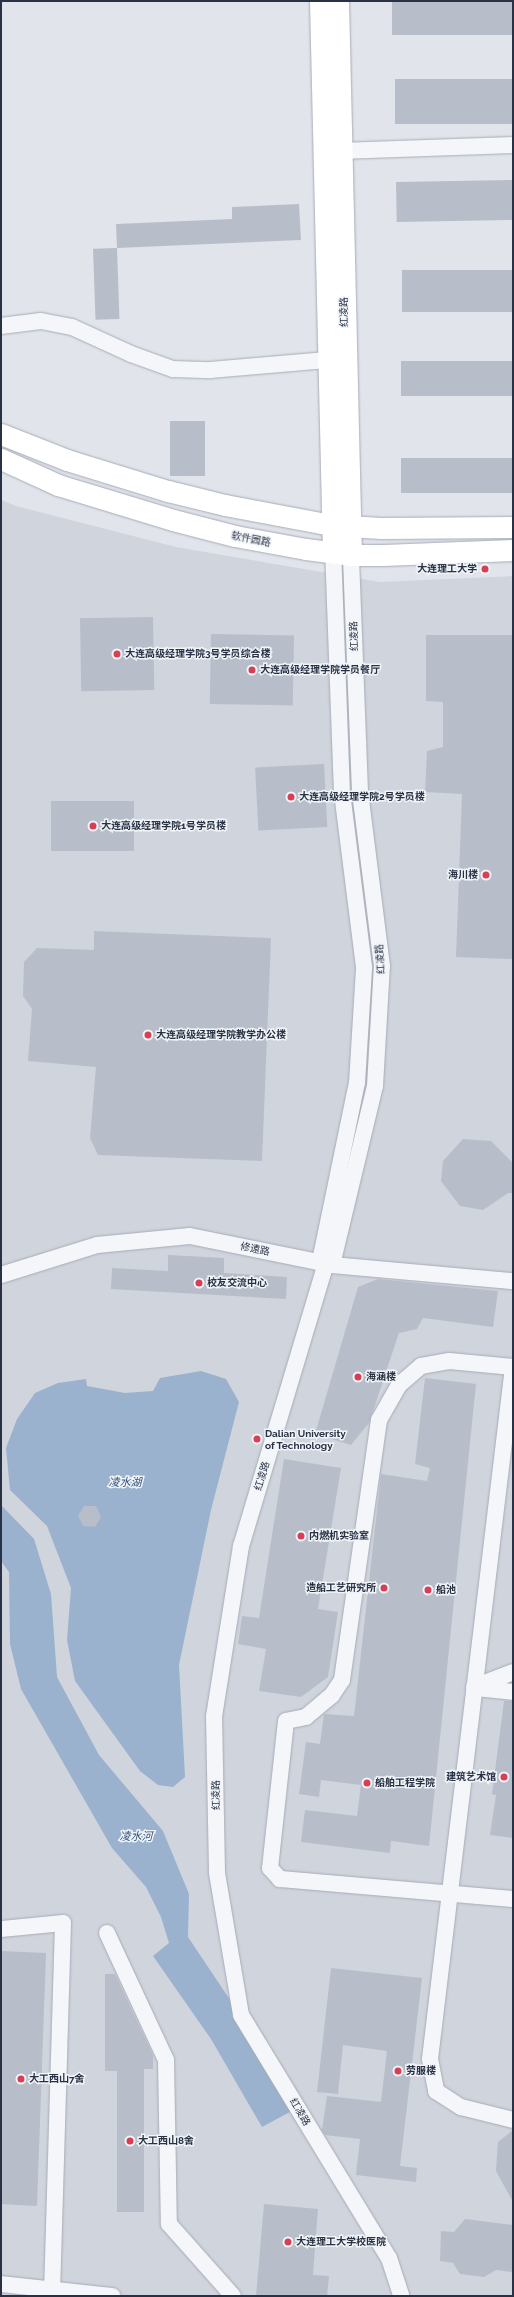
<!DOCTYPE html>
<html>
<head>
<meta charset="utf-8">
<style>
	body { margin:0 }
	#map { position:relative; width:514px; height:2297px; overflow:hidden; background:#e1e5eb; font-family:Raleway,"Noto Sans SC",sans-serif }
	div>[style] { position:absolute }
	.built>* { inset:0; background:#cfd4dd }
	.water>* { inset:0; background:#9ab2cd }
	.building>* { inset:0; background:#b8bec9; transform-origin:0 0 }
	.roads { filter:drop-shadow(0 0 1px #a6acb6) drop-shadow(0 0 1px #a6acb6) }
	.minor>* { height:16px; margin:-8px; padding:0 8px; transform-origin:8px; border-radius:8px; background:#f4f6f9 }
	.major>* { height:21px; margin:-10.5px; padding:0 10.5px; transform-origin:10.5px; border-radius:10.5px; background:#fff }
	.dots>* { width:11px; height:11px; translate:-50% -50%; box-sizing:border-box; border:2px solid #f1f4f8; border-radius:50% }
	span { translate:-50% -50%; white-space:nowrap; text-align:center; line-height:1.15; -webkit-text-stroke:3px #f1f4f8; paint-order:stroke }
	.street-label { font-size:10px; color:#283244 }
	.poi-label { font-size:10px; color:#283244; font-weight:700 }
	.right { translate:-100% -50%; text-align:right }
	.left { translate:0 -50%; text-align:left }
	.water-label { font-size:11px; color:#2f507b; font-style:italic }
	.frame { position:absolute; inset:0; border:2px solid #283244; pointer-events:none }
</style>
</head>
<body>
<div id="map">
	<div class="built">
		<div style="clip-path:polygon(1px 500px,16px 506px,176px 547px,380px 582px,513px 576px,513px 2296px,1px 2296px)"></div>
	</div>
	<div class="water">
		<div style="clip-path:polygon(201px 1371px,226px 1379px,239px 1402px,211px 1510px,179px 1665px,185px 1777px,173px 1787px,158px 1785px,140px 1771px,75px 1681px,67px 1640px,71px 1588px,47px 1526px,10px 1490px,6px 1448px,17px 1419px,35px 1393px,58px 1383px,86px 1379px,87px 1386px,125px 1393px,153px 1391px,160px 1378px)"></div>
		<div style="clip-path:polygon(1px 1505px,34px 1539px,51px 1594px,57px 1677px,99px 1755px,163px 1831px,189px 1894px,188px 1937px,301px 2106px,262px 2127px,211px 2039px,153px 1956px,169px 1943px,161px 1917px,146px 1887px,112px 1848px,21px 1689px,10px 1644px,9px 1572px,1px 1561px)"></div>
	</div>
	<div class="building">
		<div style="left:392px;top:1px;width:121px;height:34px"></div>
		<div style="left:513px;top:79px;width:45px;height:118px;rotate:90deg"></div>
		<div style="left:512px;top:180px;width:40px;height:116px;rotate:89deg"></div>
		<div style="clip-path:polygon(299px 204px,301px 240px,117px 248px,116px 224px,232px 219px,232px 207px)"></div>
		<div style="left:117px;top:248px;width:71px;height:24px;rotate:88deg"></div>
		<div style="left:513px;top:270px;width:42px;height:111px;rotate:90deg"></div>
		<div style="left:513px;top:361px;width:35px;height:112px;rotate:90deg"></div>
		<div style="left:170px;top:421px;width:35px;height:55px"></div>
		<div style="left:513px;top:458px;width:35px;height:112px;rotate:90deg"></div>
		<div style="left:153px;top:617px;width:73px;height:73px;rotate:89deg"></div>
		<div style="left:211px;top:634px;width:83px;height:70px;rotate:1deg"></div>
		<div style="clip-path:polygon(426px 635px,513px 635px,513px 959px,456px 957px,462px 794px,425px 792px,427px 751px,443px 747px,443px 702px,426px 701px)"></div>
		<div style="left:324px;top:764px;width:63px;height:69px;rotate:87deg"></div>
		<div style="left:51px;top:801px;width:83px;height:50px"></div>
		<div style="clip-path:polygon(94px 931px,271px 938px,262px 1161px,98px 1155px,90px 1138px,96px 1067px,28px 1061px,32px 1009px,23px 996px,24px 962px,37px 948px,94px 950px)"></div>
		<div style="clip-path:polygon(463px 1139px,491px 1141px,513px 1163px,513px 1193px,508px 1193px,483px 1210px,460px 1206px,441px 1181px,443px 1161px)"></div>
		<div style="clip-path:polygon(168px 1255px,224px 1258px,224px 1273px,287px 1277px,286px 1299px,111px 1289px,112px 1268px,168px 1271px)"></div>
		<div style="clip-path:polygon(378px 1279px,498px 1291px,493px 1327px,423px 1318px,417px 1329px,399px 1333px,369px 1423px,351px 1445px,315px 1434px,358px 1287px)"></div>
		<div style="clip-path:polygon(425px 1378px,476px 1384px,429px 1846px,391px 1841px,390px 1853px,301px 1842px,305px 1810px,357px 1816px,361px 1785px,321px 1780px,319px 1797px,299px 1794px,306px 1742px,320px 1744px,324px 1714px,354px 1716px,381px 1474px,427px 1481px,430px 1468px,415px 1464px)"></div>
		<div style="clip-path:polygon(284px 1459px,341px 1468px,318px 1609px,338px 1612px,328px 1677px,301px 1697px,259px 1691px,266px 1649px,238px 1644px,242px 1616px,259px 1618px)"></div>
		<div style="clip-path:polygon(84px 1506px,96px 1506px,101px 1517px,95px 1527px,83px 1526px,78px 1516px)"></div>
		<div style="clip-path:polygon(504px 1701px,513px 1701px,513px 1838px,490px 1835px,496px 1795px,492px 1794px)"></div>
		<div style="clip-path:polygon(1px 1951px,46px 1953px,37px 2206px,1px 2204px)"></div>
		<div style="clip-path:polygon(331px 1968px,422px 1978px,400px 2166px,417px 2168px,416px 2182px,356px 2175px,360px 2139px,325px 2135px,322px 2130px,327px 2096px,381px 2102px,387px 2051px,343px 2045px,338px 2094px,317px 2092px)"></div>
		<div style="clip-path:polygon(105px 1974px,115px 1974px,153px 2055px,153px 2069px,144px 2069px,144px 2212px,117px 2212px,117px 2071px,105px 2071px)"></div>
		<div style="clip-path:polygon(513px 2130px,513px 2202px,496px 2171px,498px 2142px)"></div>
		<div style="clip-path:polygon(264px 2204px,318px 2209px,313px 2275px,329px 2276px,327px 2296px,256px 2296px)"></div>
		<div style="clip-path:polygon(465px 2219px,513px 2225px,513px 2272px,496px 2270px,484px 2277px,460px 2274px,453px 2263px,440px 2261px,441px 2231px,454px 2232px)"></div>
	</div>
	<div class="roads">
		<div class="minor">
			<div style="left:340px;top:151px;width:173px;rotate:-2deg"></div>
			<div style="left:1px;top:326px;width:40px;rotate:-7.1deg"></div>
			<div style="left:41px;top:321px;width:32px;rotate:11deg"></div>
			<div style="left:72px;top:327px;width:65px;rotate:24.6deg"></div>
			<div style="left:131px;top:354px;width:45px;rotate:19.7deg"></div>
			<div style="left:173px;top:369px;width:37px;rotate:2deg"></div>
			<div style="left:210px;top:370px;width:129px;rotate:-4.9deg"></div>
			<div style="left:320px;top:1261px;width:182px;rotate:-78.3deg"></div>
			<div style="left:357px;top:1083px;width:116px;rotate:-86.5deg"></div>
			<div style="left:364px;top:967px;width:174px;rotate:-97.2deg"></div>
			<div style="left:342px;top:794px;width:241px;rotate:-92.1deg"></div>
			<div style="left:326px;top:1263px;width:295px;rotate:106.7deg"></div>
			<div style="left:241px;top:1546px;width:172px;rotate:99deg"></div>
			<div style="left:214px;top:1716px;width:157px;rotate:88.9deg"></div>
			<div style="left:217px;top:1873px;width:144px;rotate:80.4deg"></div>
			<div style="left:241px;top:2015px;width:285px;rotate:58.7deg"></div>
			<div style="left:389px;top:2258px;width:40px;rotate:72deg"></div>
			<div style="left:332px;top:1265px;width:184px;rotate:-76.5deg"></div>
			<div style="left:375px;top:1086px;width:120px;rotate:-86.7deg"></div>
			<div style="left:382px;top:966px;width:175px;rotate:-97.2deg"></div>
			<div style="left:360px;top:792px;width:237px;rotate:-92.2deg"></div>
			<div style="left:1px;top:1275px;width:101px;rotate:-17.4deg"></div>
			<div style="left:97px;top:1245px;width:93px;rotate:-5.5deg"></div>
			<div style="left:190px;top:1236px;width:145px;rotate:11.5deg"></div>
			<div style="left:332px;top:1265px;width:182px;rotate:5.1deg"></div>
			<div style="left:513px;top:1367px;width:64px;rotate:-174.6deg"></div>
			<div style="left:449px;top:1361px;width:28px;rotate:170deg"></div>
			<div style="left:421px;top:1366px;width:29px;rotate:139deg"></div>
			<div style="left:399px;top:1385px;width:40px;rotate:119.7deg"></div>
			<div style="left:379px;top:1420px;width:263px;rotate:98.1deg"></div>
			<div style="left:342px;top:1680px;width:18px;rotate:124deg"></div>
			<div style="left:332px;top:1695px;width:34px;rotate:140deg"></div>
			<div style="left:306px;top:1717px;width:20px;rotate:169deg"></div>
			<div style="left:286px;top:1721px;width:148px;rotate:96.2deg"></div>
			<div style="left:270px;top:1868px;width:15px;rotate:48deg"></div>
			<div style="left:280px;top:1879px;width:234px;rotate:4.9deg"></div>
			<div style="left:513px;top:1367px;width:697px;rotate:96.84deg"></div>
			<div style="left:430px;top:2059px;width:33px;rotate:79deg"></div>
			<div style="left:436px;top:2091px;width:30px;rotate:33deg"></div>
			<div style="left:461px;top:2107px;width:54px;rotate:14deg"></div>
			<div style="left:474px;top:1687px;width:42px;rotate:-21deg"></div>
			<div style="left:476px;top:1688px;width:37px;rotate:6deg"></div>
			<div style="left:1px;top:1929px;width:62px;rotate:-5.5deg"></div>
			<div style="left:63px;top:1923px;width:373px;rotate:91.7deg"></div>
			<div style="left:107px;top:1933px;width:140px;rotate:65.1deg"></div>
			<div style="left:166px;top:2060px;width:164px;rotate:89deg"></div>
			<div style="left:169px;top:2224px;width:96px;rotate:48.4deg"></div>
			<div style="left:1px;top:2284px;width:112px;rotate:6.2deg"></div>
		</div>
		<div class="major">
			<div style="left:320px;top:1px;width:552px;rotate:88.65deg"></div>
			<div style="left:338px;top:1px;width:554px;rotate:88.66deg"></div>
			<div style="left:1px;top:434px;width:71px;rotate:21.5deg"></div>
			<div style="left:67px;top:460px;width:106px;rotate:17.1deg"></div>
			<div style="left:168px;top:491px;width:59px;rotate:13.8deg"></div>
			<div style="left:225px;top:505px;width:108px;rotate:10.7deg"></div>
			<div style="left:331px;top:525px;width:50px;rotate:3.4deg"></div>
			<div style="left:381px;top:528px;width:132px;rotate:-0.4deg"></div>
			<div style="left:1px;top:459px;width:63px;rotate:24.5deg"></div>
			<div style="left:58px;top:485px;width:120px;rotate:16.9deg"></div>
			<div style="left:173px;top:520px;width:64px;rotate:14.5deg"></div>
			<div style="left:235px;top:536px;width:72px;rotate:10.4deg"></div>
			<div style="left:306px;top:549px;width:45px;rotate:7.6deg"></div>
			<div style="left:351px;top:555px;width:32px"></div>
			<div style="left:383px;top:555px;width:130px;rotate:-2.2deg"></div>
		</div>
	</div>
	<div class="dots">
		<div style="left:485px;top:569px;background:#d83e54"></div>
		<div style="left:117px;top:654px;background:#d83e54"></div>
		<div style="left:252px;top:670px;background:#d83e54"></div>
		<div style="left:291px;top:797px;background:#d83e54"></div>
		<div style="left:93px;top:826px;background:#d83e54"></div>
		<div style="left:486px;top:875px;background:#d83e54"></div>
		<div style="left:148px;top:1035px;background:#d83e54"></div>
		<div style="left:199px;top:1283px;background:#d83e54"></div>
		<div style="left:358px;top:1377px;background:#d83e54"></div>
		<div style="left:257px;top:1439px;background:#d83e54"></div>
		<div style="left:301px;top:1536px;background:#d83e54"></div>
		<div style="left:384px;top:1588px;background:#d83e54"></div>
		<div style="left:428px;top:1590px;background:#d83e54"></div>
		<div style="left:504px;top:1777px;background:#d83e54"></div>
		<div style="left:367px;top:1783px;background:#d83e54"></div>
		<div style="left:398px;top:2071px;background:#d83e54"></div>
		<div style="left:21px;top:2079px;background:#d83e54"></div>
		<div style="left:130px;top:2141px;background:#d83e54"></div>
		<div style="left:288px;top:2242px;background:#d83e54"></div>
	</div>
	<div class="street-label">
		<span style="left:344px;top:312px;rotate:-91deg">红凌路</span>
		<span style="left:251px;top:539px;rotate:11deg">软件园路</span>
		<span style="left:354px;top:636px;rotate:-92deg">红凌路</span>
		<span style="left:380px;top:959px;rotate:-94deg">红凌路</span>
		<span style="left:255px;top:1249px;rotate:11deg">修遠路</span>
		<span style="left:262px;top:1476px;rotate:-73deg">红凌路</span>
		<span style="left:216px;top:1795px;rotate:-91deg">红凌路</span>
		<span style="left:300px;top:2112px;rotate:59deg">红凌路</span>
	</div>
	<div class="poi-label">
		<span class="right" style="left:477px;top:569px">大连理工大学</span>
		<span class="left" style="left:125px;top:654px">大连高级经理学院3号学员综合楼</span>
		<span class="left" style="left:260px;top:670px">大连高级经理学院学员餐厅</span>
		<span class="left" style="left:299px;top:797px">大连高级经理学院2号学员楼</span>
		<span class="left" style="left:101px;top:826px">大连高级经理学院1号学员楼</span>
		<span class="right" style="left:478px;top:875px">海川楼</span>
		<span class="left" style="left:156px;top:1035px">大连高级经理学院教学办公楼</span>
		<span class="left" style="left:207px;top:1283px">校友交流中心</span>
		<span class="left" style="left:366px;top:1377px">海涵楼</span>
		<span class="left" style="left:265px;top:1439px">Dalian University<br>of Technology</span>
		<span class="left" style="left:309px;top:1536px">内燃机实验室</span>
		<span class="right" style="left:376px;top:1588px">造船工艺研究所</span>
		<span class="left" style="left:436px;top:1590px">船池</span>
		<span class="right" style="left:496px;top:1777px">建筑艺术馆</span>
		<span class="left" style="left:375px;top:1783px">船舶工程学院</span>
		<span class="left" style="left:406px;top:2071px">劳服楼</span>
		<span class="left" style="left:29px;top:2079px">大工西山7舍</span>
		<span class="left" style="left:138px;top:2141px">大工西山8舍</span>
		<span class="left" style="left:296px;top:2242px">大连理工大学校医院</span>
	</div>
	<div class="water-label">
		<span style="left:125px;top:1483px">凌水湖</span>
		<span style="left:136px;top:1837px">凌水河</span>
	</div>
	<div class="frame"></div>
</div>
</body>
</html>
